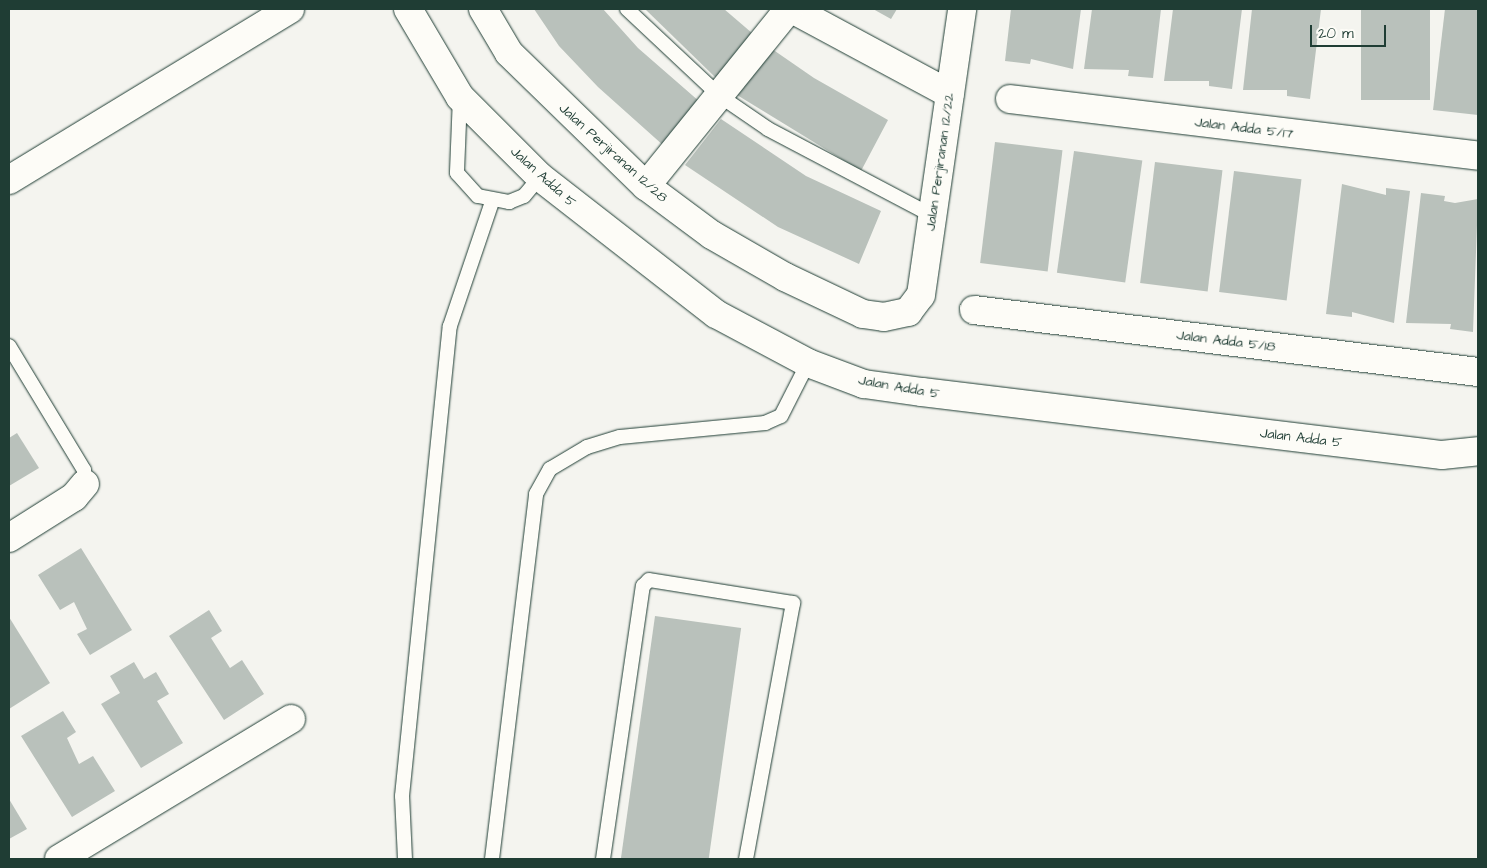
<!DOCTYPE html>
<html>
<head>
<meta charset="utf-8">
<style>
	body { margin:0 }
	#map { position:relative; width:1487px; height:868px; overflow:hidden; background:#f4f4ef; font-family:"Architects Daughter",sans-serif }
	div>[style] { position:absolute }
	.building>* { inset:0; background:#b9c1bb; transform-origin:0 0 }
	.roads { filter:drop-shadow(0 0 1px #1f3d34) drop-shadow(0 0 1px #1f3d34) }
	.service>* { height:14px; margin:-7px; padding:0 7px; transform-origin:7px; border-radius:7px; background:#fdfcf7 }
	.minor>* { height:28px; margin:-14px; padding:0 14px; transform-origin:14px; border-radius:14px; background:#fdfcf7 }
	.secondary>* { height:28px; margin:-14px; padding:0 14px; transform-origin:14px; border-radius:14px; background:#fdfcf7 }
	span { translate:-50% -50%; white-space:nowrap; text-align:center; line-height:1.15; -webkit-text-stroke:4px #fdfcf7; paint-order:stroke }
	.street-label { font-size:14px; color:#1f3d34 }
	.frame { position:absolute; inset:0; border:10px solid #1f3d34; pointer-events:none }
	.scale { position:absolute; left:1310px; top:25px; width:76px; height:22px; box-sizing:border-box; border:2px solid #1f3d34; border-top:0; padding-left:6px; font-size:15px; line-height:18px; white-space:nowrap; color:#1f3d34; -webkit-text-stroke:4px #fdfcf7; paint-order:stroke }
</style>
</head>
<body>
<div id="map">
	<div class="building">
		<div style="clip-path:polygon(534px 9px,603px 9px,638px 48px,700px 102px,664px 146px,598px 87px,559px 46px)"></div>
		<div style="clip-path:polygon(645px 9px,724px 9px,752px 33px,716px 78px)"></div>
		<div style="clip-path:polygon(873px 9px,897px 9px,891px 19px)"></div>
		<div style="clip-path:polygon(1011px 9px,1081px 9px,1073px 69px,1031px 59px,1030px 64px,1005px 61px)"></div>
		<div style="clip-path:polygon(1092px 9px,1161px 9px,1153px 78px,1128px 76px,1129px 70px,1084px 69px)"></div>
		<div style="clip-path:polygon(1173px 9px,1242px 9px,1232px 89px,1209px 86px,1209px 81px,1164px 81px)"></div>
		<div style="clip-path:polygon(1252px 9px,1321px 9px,1310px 99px,1287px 96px,1287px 90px,1243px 90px)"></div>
		<div style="left:1361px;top:9px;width:69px;height:91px"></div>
		<div style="clip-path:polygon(1445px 9px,1478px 9px,1478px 115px,1433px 110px)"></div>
		<div style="clip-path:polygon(772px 49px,814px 78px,888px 120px,861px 171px,737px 95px)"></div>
		<div style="clip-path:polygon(721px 119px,806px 176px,881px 211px,859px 264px,778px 227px,685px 165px)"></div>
		<div style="left:995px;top:142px;width:68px;height:122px;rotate:7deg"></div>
		<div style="left:1074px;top:151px;width:69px;height:123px;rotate:8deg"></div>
		<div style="left:1155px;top:162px;width:68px;height:122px;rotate:7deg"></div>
		<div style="left:1234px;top:171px;width:68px;height:122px;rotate:7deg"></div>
		<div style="clip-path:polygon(1342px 184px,1386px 195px,1386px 188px,1410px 191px,1394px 323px,1352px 312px,1352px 317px,1326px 314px)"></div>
		<div style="clip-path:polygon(1421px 193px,1445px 196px,1444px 201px,1455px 203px,1478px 199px,1473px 332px,1450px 329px,1451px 324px,1406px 323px)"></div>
		<div style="clip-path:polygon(17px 433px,39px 468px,9px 486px,9px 438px)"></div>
		<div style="clip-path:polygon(81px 548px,132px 630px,90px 655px,77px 634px,87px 629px,74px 602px,60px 610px,38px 575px)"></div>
		<div style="clip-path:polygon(209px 610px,222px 631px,211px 638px,230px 668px,242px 660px,264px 694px,224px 720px,169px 636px)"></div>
		<div style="left:655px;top:616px;width:87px;height:246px;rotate:8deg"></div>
		<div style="clip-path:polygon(9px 617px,50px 683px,9px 709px)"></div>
		<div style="clip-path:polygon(134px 662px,144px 679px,156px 672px,169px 694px,157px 701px,183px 743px,141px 768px,101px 704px,120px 693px,110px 676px)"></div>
		<div style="clip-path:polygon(63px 711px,76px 732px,67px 738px,79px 764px,93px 756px,115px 791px,72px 817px,21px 736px)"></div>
		<div style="clip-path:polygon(9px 799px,27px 829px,9px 839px)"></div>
	</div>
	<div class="roads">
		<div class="service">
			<div style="left:627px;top:9px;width:127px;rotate:43.1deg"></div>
			<div style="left:720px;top:96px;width:58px;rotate:34.5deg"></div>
			<div style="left:768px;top:129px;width:184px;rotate:27.8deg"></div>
			<div style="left:460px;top:97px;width:76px;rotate:92.3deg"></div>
			<div style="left:457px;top:173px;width:31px;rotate:48deg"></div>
			<div style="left:478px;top:196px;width:32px;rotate:11deg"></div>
			<div style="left:509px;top:202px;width:16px;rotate:-22deg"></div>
			<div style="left:524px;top:196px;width:25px;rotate:-50deg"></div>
			<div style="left:9px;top:346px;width:145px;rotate:58.8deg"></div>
			<div style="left:84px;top:470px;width:14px;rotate:86deg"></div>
			<div style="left:405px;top:859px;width:63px;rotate:-92.7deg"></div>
			<div style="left:402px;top:796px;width:472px;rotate:-84.2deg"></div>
			<div style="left:450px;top:326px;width:131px;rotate:-71.3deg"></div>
			<div style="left:492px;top:859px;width:368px;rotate:-83.1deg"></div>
			<div style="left:536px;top:494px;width:29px;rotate:-61deg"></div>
			<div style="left:550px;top:469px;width:43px;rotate:-30.7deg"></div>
			<div style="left:587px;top:447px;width:34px;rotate:-17deg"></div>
			<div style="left:620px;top:437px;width:146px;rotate:-5.5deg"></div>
			<div style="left:765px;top:423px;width:17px;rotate:-24deg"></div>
			<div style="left:781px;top:416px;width:59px;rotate:-63deg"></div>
			<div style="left:603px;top:859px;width:276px;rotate:-81.7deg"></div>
			<div style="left:643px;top:586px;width:8px;rotate:-45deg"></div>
			<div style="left:649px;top:580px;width:146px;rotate:9.1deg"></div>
			<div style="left:793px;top:603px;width:260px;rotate:100.4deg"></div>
		</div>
		<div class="minor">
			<div style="left:483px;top:9px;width:51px;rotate:59.4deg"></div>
			<div style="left:509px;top:53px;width:191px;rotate:44.2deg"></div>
			<div style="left:646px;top:186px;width:82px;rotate:36.6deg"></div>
			<div style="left:712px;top:235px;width:84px;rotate:29.9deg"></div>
			<div style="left:785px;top:277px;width:86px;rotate:25.4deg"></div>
			<div style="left:863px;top:314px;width:21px;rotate:8deg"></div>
			<div style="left:884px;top:317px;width:25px;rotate:-12deg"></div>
			<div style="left:908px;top:312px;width:21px;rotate:-53deg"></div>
			<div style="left:921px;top:295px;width:289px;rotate:-81.8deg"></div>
			<div style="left:792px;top:9px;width:179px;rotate:28.3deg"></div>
			<div style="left:1010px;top:99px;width:471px;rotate:6.9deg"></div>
			<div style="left:9px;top:180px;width:329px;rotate:-31.3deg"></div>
			<div style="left:646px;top:186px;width:228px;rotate:-51.1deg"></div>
			<div style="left:974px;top:310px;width:508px;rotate:7.01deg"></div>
			<div style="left:9px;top:538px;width:77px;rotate:-32.2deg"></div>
			<div style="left:74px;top:497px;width:17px;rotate:-50deg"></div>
			<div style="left:59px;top:859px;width:271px;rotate:-31.1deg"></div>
		</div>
		<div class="secondary">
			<div style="left:408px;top:9px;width:102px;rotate:59.4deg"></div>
			<div style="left:460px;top:97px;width:113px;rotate:45deg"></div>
			<div style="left:540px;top:177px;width:223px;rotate:37.9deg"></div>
			<div style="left:716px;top:314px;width:104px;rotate:28deg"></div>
			<div style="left:808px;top:363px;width:60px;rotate:20.6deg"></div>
			<div style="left:864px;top:384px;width:59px;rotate:7.9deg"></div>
			<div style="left:922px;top:392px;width:524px;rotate:6.91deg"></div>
			<div style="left:1442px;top:455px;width:36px;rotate:-6deg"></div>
		</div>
	</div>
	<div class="street-label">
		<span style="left:1244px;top:128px;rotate:7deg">Jalan Adda 5/17</span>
		<span style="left:613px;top:153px;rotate:42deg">Jalan Perjiranan 12/28</span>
		<span style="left:940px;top:162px;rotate:-82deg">Jalan Perjiranan 12/22</span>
		<span style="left:543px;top:177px;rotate:42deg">Jalan Adda 5</span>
		<span style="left:1226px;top:341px;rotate:7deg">Jalan Adda 5/18</span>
		<span style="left:899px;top:387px;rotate:10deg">Jalan Adda 5</span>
		<span style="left:1301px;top:438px;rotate:7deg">Jalan Adda 5</span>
	</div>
	<div class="frame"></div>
	<div class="scale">20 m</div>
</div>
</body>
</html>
